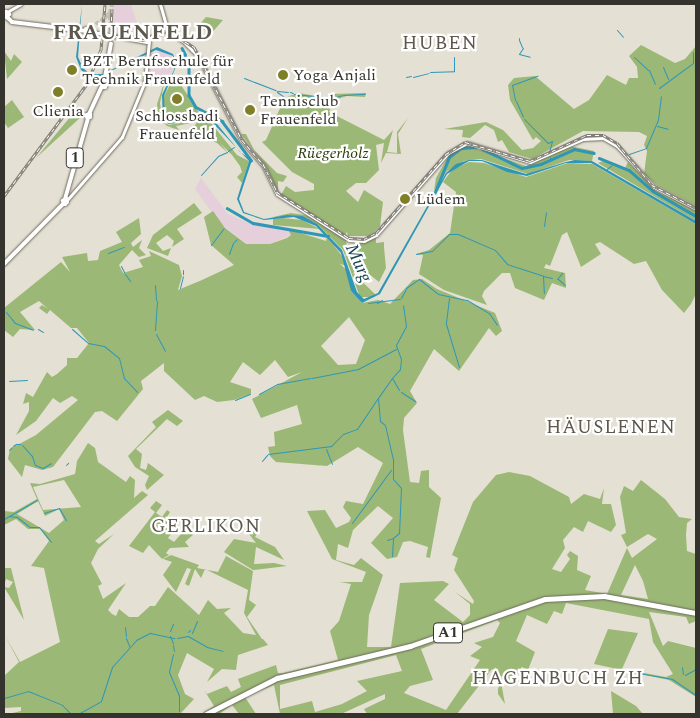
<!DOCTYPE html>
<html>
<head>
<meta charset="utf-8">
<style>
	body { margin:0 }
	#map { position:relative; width:700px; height:718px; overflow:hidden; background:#e4e0d3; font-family:Spectral,serif }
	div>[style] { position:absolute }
	.commercial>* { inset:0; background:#e5cfdb }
	.green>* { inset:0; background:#9cb876 }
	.water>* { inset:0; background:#2f97b5 }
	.stream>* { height:1px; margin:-0.5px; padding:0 0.5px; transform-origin:0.5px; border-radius:0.5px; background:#2f97b5 }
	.canal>* { height:2.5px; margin:-1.25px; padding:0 1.25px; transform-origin:1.25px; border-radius:1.25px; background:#2f97b5 }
	.primary-tunnel>* { height:4px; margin-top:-2px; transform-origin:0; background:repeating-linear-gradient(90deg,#c1bdb2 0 4px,transparent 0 6px) }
	.roads { filter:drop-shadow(0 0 1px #6d695d) drop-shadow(0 0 1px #6d695d) }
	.secondary>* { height:3px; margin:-1.5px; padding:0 1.5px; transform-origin:1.5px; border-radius:1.5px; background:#fff }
	.primary>* { height:4px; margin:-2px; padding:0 2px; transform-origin:2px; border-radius:2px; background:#fff }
	.motorway>* { height:5px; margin:-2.5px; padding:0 2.5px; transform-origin:2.5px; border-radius:2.5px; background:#fff }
	.rail>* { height:3px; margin-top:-1.5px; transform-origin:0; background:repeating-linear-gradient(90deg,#fff 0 4px,#7f7d74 0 8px); box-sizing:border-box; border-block:1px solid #7f7d74 }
	.dots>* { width:14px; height:14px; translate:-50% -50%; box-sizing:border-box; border:2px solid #fff; border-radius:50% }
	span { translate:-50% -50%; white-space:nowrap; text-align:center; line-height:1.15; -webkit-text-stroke:4.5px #fff; paint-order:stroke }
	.shield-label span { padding:1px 4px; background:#fff; border:1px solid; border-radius:4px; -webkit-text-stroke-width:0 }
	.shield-label { font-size:15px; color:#34332e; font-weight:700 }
	.poi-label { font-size:16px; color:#34332e }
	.left { translate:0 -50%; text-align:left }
	.park-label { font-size:16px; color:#2b3e08; font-style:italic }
	.water-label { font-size:18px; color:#1a4653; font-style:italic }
	.quarter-label { font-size:19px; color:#5c584d; letter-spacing:1px }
	.district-label { font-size:21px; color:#5c584d; font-weight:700; letter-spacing:1px }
	.frame { position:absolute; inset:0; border:5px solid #34332e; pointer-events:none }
</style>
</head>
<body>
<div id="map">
	<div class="commercial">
		<div style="clip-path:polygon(113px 4px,131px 4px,142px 39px,112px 34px)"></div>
		<div style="clip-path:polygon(161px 51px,171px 56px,173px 71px,165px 80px,145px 81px,149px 54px)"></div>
		<div style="clip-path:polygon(201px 178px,228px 214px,253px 225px,288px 229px,291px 235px,270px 244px,246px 244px,218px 221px,195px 189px)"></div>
	</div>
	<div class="green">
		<div style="clip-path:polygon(206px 17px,223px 20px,210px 35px,199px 25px)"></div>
		<div style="clip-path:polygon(641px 45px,675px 63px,685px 59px,696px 46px,696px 206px,658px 186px,644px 174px,647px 151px,644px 145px,647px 136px,639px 132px,583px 131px,532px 159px,509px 152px,502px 140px,498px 142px,494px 130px,485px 125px,470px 138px,462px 137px,463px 130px,444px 129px,486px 122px,503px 130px,522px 150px,533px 148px,541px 141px,536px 137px,533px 140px,510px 100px,508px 85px,514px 78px,535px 76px,574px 109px,589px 100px,607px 75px,626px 85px,629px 78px,638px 78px,637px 67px,629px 56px)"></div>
		<div style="clip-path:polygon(4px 51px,11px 61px,14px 54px,22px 62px,7px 79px)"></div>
		<div style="clip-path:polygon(165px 80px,160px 103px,162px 121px,169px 125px,191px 120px,169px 122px,163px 116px,164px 96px,172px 81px,170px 85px,181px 85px,200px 114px,193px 120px,211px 123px,237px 155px,249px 161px,242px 183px,237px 177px,242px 172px,240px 166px,232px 155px,220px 143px,228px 153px,217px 143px,191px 132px,197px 122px,176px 126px,179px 130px,189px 130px,187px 133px,167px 126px,159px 119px,157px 104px)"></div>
		<div style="clip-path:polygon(299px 93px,326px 98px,331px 94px,366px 93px,365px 97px,347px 96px,334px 100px,329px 112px,384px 140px,393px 130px,387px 152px,397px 153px,397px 132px,408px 118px,398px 134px,401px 154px,386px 153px,381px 163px,384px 143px,376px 145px,379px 170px,366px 183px,356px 183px,346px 191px,358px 202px,364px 190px,383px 202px,380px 226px,371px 236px,348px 236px,347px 232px,345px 235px,281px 195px,286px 186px,295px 192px,314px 190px,314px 184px,292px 172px,262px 142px,266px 140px,281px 106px,289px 96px)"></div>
		<div style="clip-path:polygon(12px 100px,24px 117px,8px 128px,4px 122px,4px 107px)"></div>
		<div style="clip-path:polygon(76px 106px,81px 117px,36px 158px,71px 116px)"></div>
		<div style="clip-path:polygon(241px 134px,246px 134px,254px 150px,277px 173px,287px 176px,283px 182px,278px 181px,278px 192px,266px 166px)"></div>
		<div style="clip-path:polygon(465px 145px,526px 166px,570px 146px,594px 151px,592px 161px,569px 160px,528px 174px,481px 159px,464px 161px,447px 171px,434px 191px,436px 178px,450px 153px)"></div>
		<div style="clip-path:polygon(603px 161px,625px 168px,628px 162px,656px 191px,696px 210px,696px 221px,598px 163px)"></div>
		<div style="clip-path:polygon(469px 162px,484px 163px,526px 177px,568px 163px,592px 164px,696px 224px,696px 294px,691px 304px,684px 313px,662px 290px,646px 261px,634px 264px,600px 242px,595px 244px,601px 254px,581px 267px,567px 232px,562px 235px,550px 266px,546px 264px,544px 268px,565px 273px,566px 288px,552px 283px,544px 300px,515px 288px,510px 273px,502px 273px,484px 291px,482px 296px,487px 305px,444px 290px,419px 274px,423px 255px,416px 254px,429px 250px,450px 233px,456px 192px,443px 182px,452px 170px)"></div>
		<div style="clip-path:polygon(194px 203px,202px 213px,177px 229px,184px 239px,172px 247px,174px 241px,167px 235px,156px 243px,163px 251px,171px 248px,168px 256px,147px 248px,153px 235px)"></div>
		<div style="clip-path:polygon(evenodd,213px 211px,225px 228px,246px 244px,270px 244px,287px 238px,291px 235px,288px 229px,326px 241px,327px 237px,343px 257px,347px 266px,340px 264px,349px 272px,351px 291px,362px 303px,378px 300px,390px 304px,413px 280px,422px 279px,437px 289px,495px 313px,502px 331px,496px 336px,489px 328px,459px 371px,434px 349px,410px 391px,417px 403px,404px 418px,403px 430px,410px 482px,419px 483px,421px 471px,429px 470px,429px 487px,441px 498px,430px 558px,426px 557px,428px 547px,410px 541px,403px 542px,397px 557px,387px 559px,371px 543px,393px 518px,378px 506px,353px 530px,348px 548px,338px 544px,336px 560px,354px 565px,361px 558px,383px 575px,369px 615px,367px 647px,391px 647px,400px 583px,443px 581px,449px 584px,434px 600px,463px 622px,470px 615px,470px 604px,455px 592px,473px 604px,474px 601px,454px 570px,458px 558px,452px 555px,473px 502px,496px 475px,509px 472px,530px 476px,569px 497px,571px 504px,584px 494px,600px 499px,604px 488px,602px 504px,611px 504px,616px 525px,611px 532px,588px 521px,583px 532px,574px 527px,563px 540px,565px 548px,552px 569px,561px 572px,570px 559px,567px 555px,570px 551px,578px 556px,577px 570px,591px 576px,585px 590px,607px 594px,627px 548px,632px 558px,657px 539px,648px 534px,627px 547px,621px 535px,626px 533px,620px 497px,624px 486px,633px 491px,641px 480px,665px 499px,679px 517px,692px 519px,687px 523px,686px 535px,687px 551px,696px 554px,696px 621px,689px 624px,686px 617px,649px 612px,663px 646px,668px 641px,696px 648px,696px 697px,669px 680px,594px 664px,608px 629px,638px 633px,622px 669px,666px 677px,673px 674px,653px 642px,649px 619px,566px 603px,562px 614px,554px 611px,547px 624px,527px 615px,516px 641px,535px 652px,528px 670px,522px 667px,516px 675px,515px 683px,503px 678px,501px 682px,505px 704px,498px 694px,498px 689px,502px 677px,492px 669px,457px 714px,367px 714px,364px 709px,385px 699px,385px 694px,341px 714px,280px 714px,274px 685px,245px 697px,256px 714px,239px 714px,232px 705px,219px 714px,202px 714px,214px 706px,204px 690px,207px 694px,227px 686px,231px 692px,241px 687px,238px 679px,276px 665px,278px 673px,283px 673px,338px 660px,330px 631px,339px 621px,351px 584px,340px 582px,362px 582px,366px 572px,332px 559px,307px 511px,325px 510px,336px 528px,349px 522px,351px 518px,343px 507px,346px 501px,363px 504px,383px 463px,358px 447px,327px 466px,276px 462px,270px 456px,268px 447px,275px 446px,274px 432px,302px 424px,297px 405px,261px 418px,252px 399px,302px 372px,288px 377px,275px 360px,260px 375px,243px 362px,230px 382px,251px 389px,251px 394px,234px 400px,217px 402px,204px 396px,195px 400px,164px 371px,164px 363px,141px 381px,143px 389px,117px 421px,102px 411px,95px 412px,53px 467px,42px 470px,25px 465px,22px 477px,8px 459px,10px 449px,36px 435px,78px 400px,72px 396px,60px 403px,53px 398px,36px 421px,16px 435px,29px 411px,29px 402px,23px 404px,26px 393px,33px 397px,47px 372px,52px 377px,57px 374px,67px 365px,67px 358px,77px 358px,89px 343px,77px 328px,71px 328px,50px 310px,47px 314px,39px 308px,42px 305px,48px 309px,39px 301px,20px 312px,35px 330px,20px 329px,13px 337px,4px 330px,4px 308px,61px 262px,70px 272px,62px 257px,87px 253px,88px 261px,98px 260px,100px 251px,122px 242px,116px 232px,139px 218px,141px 234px,131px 243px,133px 247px,142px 240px,139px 248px,146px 255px,139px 257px,132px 250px,119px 265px,123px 273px,143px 267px,139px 260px,151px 256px,149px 251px,179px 265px,182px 276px,178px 290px,202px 280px,234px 265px,211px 245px,204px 217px,213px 211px,349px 317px,365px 340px,356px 364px,338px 365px,321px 346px,349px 317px,213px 211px,635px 565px,643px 581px,648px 599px,621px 595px,635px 565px,213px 211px,497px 620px,500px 623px,493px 637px,474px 643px,482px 647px,470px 656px,480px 660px,446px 710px,404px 693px,410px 686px,433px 680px,421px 649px,497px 620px,213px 211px,396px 655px,402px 671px,357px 681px,367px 691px,342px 704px,315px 712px,312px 701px,280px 709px,280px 685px,396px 655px)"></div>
		<div style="clip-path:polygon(291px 213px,304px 215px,314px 218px,345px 239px,356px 270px,353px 273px,376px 295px,374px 297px,360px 297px,343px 250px,317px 224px,303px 216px,273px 217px)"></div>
		<div style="clip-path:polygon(282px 218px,302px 220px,320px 229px,273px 225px,273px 219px)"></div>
		<div style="clip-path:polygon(376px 237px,376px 243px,384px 242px,384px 247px,386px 268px,379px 282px,369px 274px,361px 278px,351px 248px,355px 242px)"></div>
		<div style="clip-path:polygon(168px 410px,183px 421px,177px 426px,167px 419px,136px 449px,142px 454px,140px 468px,146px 470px,148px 463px,164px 475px,147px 490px,145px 485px,149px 476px,135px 467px,128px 456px,156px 427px,152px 422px)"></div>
		<div style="clip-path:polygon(evenodd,88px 443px,95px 448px,98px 462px,126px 482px,130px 476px,135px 480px,134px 498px,142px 491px,148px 495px,95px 541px,99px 544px,114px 534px,98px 549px,91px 563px,102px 584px,98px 586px,103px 599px,126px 583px,108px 610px,112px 614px,116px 616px,119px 609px,129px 617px,138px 617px,150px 606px,155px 606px,168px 587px,199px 615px,208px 600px,217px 609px,231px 608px,224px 613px,243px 633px,256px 635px,244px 613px,248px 590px,205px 569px,201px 578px,195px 569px,189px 586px,185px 584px,191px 569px,187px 568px,176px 592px,163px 575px,172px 562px,163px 559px,171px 555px,199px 565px,197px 568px,218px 572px,226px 556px,253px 571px,249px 600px,256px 605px,247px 617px,262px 639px,252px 639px,263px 639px,268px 645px,238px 655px,236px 670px,222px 669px,207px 682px,214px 669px,187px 653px,178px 675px,185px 694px,194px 699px,181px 713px,8px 714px,21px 711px,21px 707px,4px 708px,4px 676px,19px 662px,4px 634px,20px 662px,60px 642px,44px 568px,31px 566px,49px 541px,40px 529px,28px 529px,16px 519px,4px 525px,4px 511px,14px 512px,37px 499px,30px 483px,40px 484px,75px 474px,77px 461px,88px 443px,64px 480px,81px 507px,43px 510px,33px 487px,64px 480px,88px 443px,38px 501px,45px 516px,59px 509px,64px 520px,49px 533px,17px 514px,38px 501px)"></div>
		<div style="clip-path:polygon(156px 501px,162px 505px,156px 513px,162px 517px,167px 510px,170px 512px,165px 520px,172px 525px,180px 522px,168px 538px,174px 542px,188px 526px,195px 533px,185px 542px,189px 547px,170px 548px,166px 553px,169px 555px,162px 559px,149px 545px,143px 553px,129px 546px,155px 512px,150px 508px)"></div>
		<div style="clip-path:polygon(254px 528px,258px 532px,255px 537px,275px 547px,284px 560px,256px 547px,254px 564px,274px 563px,287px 566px,253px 570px,224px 552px,234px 539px,256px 543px,249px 534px)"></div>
		<div style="clip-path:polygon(4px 568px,11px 568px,24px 620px,4px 587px,9px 588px,13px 582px,6px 579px,4px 586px)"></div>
		<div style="clip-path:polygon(611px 691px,636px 706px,643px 714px,613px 714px)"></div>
	</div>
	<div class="water">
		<div style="clip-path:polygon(82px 4px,78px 57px,83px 68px,90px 74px,103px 74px,157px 47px,173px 54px,177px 64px,164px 96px,165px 119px,169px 122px,205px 117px,217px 124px,240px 152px,252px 160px,239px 199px,244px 212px,264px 219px,287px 215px,303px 216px,317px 224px,342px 250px,357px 292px,364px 299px,378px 293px,446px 173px,456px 164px,469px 160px,482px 160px,526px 174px,566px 162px,575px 160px,592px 161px,696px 221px,696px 224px,591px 163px,566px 163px,527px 176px,507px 172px,482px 161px,469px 161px,447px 174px,380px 294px,362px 303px,351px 291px,341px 253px,316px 226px,294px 217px,264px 220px,243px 213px,237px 199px,249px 161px,212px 122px,202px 119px,169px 124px,163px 121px,162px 95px,174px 70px,173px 56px,156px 50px,98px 77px,89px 76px,81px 70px,76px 57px)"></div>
	</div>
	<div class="stream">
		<div style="left:617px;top:30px;width:9px;rotate:49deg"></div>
		<div style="left:519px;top:39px;width:1px;rotate:-90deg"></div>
		<div style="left:519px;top:40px;width:8px;rotate:67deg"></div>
		<div style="left:523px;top:48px;width:7px;rotate:124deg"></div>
		<div style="left:519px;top:54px;width:11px;rotate:15deg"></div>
		<div style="left:634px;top:57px;width:19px;rotate:43deg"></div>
		<div style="left:663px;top:67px;width:13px;rotate:67deg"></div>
		<div style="left:649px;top:70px;width:15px;rotate:67deg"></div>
		<div style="left:430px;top:72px;width:24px;rotate:-2deg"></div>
		<div style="left:454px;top:71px;width:14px;rotate:-90deg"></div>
		<div style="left:406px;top:77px;width:5px;rotate:-11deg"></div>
		<div style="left:413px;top:77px;width:16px;rotate:-14deg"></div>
		<div style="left:244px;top:78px;width:34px;rotate:21deg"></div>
		<div style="left:659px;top:88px;width:42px;rotate:-36.3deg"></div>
		<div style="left:693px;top:63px;width:11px;rotate:-90deg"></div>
		<div style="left:277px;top:91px;width:11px;rotate:5deg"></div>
		<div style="left:277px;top:92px;width:12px;rotate:35deg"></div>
		<div style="left:290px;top:92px;width:3px;rotate:18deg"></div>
		<div style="left:294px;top:94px;width:39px;rotate:6deg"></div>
		<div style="left:333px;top:98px;width:9px;rotate:-18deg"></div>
		<div style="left:343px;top:95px;width:22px;rotate:-3deg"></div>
		<div style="left:290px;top:100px;width:28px;rotate:15deg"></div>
		<div style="left:515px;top:100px;width:15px;rotate:-101deg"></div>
		<div style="left:512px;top:85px;width:27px;rotate:-20deg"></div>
		<div style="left:516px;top:101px;width:17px;rotate:66deg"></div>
		<div style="left:524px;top:119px;width:34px;rotate:45deg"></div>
		<div style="left:548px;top:143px;width:4px;rotate:-27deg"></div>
		<div style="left:552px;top:141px;width:11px;rotate:105deg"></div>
		<div style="left:657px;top:126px;width:11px;rotate:15deg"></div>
		<div style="left:228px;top:151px;width:7px;rotate:-34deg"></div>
		<div style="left:629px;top:154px;width:18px;rotate:-19deg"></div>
		<div style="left:646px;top:148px;width:30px;rotate:-67deg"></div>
		<div style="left:658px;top:120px;width:24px;rotate:-83deg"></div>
		<div style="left:550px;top:157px;width:3px;rotate:90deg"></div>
		<div style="left:607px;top:169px;width:6px;rotate:-39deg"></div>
		<div style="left:201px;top:175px;width:25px;rotate:-48deg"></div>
		<div style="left:218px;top:156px;width:10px;rotate:-24deg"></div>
		<div style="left:544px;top:226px;width:14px;rotate:-82deg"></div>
		<div style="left:234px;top:242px;width:4px;rotate:-45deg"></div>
		<div style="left:211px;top:245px;width:21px;rotate:-53deg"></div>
		<div style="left:108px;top:253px;width:17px;rotate:-21deg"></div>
		<div style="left:229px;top:254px;width:12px;rotate:-70deg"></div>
		<div style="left:416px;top:254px;width:16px;rotate:-11deg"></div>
		<div style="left:432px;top:251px;width:24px;rotate:-45deg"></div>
		<div style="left:449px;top:234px;width:9px"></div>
		<div style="left:458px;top:234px;width:40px;rotate:23.4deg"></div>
		<div style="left:495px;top:250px;width:18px;rotate:49deg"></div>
		<div style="left:507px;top:264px;width:38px;rotate:18deg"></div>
		<div style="left:543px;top:276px;width:17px;rotate:87deg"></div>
		<div style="left:121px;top:266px;width:7px;rotate:63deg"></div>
		<div style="left:183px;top:270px;width:4px;rotate:90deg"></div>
		<div style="left:125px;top:274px;width:9px;rotate:54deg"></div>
		<div style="left:543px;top:276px;width:9px;rotate:13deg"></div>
		<div style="left:557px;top:279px;width:8px;rotate:-50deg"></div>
		<div style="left:558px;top:279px;width:9px;rotate:41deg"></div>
		<div style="left:155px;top:285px;width:15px;rotate:86deg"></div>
		<div style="left:180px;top:288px;width:12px;rotate:-76deg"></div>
		<div style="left:406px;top:288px;width:16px;rotate:-35deg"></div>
		<div style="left:419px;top:279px;width:24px;rotate:38deg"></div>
		<div style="left:438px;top:294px;width:30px;rotate:12deg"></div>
		<div style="left:467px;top:300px;width:26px;rotate:31deg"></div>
		<div style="left:489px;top:313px;width:14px;rotate:56deg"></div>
		<div style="left:401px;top:298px;width:10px;rotate:-61deg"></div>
		<div style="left:449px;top:298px;width:26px;rotate:97deg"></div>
		<div style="left:446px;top:324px;width:45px;rotate:73.2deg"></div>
		<div style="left:368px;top:303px;width:32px;rotate:-7deg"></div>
		<div style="left:377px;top:303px;width:6px;rotate:-31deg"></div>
		<div style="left:6px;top:312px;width:14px;rotate:51deg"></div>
		<div style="left:15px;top:323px;width:19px;rotate:21deg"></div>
		<div style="left:38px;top:329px;width:6px;rotate:31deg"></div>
		<div style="left:72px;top:329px;width:21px;rotate:41deg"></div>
		<div style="left:88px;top:343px;width:16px;rotate:11deg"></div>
		<div style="left:104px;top:346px;width:19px;rotate:39deg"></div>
		<div style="left:119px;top:358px;width:21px;rotate:76deg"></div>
		<div style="left:124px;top:378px;width:19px;rotate:47deg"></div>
		<div style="left:155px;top:330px;width:29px;rotate:-86deg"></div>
		<div style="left:156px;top:334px;width:19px;rotate:62deg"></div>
		<div style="left:312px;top:378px;width:47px;rotate:-11.1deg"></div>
		<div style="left:358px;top:369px;width:43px;rotate:-27.8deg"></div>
		<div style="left:392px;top:378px;width:24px;rotate:125deg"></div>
		<div style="left:378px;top:398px;width:23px;rotate:85deg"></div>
		<div style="left:380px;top:421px;width:6px;rotate:39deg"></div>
		<div style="left:385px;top:425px;width:37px;rotate:77deg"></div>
		<div style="left:393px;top:461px;width:18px;rotate:90deg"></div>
		<div style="left:393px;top:479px;width:12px;rotate:48deg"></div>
		<div style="left:401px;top:488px;width:45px;rotate:92.5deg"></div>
		<div style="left:399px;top:533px;width:8px;rotate:140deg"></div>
		<div style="left:393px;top:538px;width:18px;rotate:93deg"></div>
		<div style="left:9px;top:381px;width:18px;rotate:-3deg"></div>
		<div style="left:399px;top:390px;width:14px;rotate:-120deg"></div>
		<div style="left:392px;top:378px;width:12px;rotate:-48deg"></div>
		<div style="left:400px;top:369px;width:10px;rotate:-84deg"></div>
		<div style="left:401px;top:359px;width:15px;rotate:-110deg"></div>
		<div style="left:396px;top:345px;width:21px;rotate:-62deg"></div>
		<div style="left:406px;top:326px;width:21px;rotate:-98deg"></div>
		<div style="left:401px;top:392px;width:17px;rotate:33deg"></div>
		<div style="left:259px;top:394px;width:21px;rotate:-29deg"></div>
		<div style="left:277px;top:384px;width:34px;rotate:-10deg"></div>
		<div style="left:235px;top:400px;width:16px;rotate:-22deg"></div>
		<div style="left:17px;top:444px;width:3px"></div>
		<div style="left:22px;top:445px;width:15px;rotate:48deg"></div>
		<div style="left:32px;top:456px;width:9px;rotate:72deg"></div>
		<div style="left:35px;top:465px;width:9px;rotate:21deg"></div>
		<div style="left:43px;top:468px;width:9px;rotate:-32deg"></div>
		<div style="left:13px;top:446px;width:4px;rotate:-34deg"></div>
		<div style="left:326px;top:449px;width:16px;rotate:68deg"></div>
		<div style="left:9px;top:450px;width:4px;rotate:-45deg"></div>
		<div style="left:268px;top:454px;width:64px;rotate:-7.2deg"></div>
		<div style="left:331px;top:446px;width:17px;rotate:-45deg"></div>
		<div style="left:343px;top:434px;width:15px;rotate:-20deg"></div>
		<div style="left:357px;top:429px;width:37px;rotate:-56deg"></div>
		<div style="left:262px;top:461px;width:8px;rotate:-50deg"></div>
		<div style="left:66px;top:465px;width:3px;rotate:-45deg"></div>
		<div style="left:44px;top:513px;width:16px;rotate:-18deg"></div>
		<div style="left:59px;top:508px;width:14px;rotate:60deg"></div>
		<div style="left:9px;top:516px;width:8px;rotate:7deg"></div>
		<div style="left:17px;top:517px;width:16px;rotate:38deg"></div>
		<div style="left:30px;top:527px;width:9px"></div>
		<div style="left:39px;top:527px;width:19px;rotate:51deg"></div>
		<div style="left:4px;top:519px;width:38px;rotate:-30deg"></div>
		<div style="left:352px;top:523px;width:66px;rotate:-53.7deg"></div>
		<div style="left:387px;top:540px;width:6px;rotate:-18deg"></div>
		<div style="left:125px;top:627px;width:9px;rotate:84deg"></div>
		<div style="left:170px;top:631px;width:8px;rotate:-67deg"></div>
		<div style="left:188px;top:632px;width:3px;rotate:-45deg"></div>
		<div style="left:192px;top:633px;width:13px;rotate:-67deg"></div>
		<div style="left:170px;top:636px;width:8px;rotate:67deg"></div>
		<div style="left:126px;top:638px;width:9px;rotate:69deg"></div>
		<div style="left:177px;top:638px;width:11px;rotate:-10deg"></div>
		<div style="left:188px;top:636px;width:22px;rotate:30deg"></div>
		<div style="left:207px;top:647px;width:16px;rotate:14deg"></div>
		<div style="left:173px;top:645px;width:6px;rotate:81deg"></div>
		<div style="left:173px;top:654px;width:18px;rotate:103deg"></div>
		<div style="left:169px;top:672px;width:26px;rotate:67deg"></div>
		<div style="left:179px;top:696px;width:15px;rotate:90deg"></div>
		<div style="left:682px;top:667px;width:7px;rotate:82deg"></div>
		<div style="left:627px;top:671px;width:46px;rotate:10.1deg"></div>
		<div style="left:672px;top:679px;width:29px;rotate:34deg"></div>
		<div style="left:685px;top:675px;width:13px;rotate:-29deg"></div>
		<div style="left:4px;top:698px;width:25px;rotate:-16deg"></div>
		<div style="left:28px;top:691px;width:37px;rotate:22deg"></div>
		<div style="left:62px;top:705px;width:13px;rotate:45deg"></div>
		<div style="left:78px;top:714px;width:26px;rotate:-29deg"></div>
		<div style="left:101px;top:701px;width:36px;rotate:-72deg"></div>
		<div style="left:112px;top:667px;width:36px;rotate:-48deg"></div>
		<div style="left:136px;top:640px;width:16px;rotate:-27deg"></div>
		<div style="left:150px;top:633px;width:25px;rotate:12deg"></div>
	</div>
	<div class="canal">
		<div style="left:182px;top:48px;width:7px;rotate:63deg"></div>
		<div style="left:185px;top:55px;width:9px;rotate:63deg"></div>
		<div style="left:189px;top:67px;width:28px;rotate:90deg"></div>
		<div style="left:189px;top:95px;width:14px;rotate:60deg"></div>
		<div style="left:196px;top:107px;width:30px;rotate:28deg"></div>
		<div style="left:222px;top:121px;width:49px;rotate:53.4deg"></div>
		<div style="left:482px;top:149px;width:44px;rotate:25.4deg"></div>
		<div style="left:522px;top:168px;width:19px;rotate:-12deg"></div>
		<div style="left:541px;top:164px;width:36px;rotate:-24deg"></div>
		<div style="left:574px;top:149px;width:20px;rotate:11deg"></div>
		<div style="left:599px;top:158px;width:32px;rotate:22deg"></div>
		<div style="left:629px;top:170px;width:32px;rotate:41deg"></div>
		<div style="left:653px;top:191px;width:50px;rotate:30.2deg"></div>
		<div style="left:435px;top:192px;width:38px;rotate:-68deg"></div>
		<div style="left:449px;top:157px;width:15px;rotate:-37deg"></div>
		<div style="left:461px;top:148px;width:14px;rotate:-4deg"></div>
		<div style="left:227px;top:208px;width:30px;rotate:30deg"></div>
		<div style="left:253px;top:223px;width:76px;rotate:9.8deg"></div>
	</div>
	<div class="primary-tunnel">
		<div style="left:109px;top:13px;width:2px;rotate:27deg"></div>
		<div style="left:111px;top:14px;width:2px;rotate:117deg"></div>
		<div style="left:110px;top:16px;width:2px;rotate:-153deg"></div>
		<div style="left:108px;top:15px;width:2px;rotate:-63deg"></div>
		<div style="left:110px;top:13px;width:9px;rotate:-77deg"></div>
		<div style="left:110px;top:16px;width:28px;rotate:88deg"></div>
		<div style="left:91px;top:28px;width:21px;rotate:-37deg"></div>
	</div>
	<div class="roads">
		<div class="secondary">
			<div style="left:160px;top:4px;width:26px;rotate:74deg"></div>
			<div style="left:7px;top:12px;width:16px;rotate:-30deg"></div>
			<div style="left:167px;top:30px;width:19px;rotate:35deg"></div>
			<div style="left:88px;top:32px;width:11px;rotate:5deg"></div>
			<div style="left:104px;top:34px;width:43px;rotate:10.8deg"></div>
			<div style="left:183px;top:41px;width:21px;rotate:45deg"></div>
			<div style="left:198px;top:56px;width:94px;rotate:62.9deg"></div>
			<div style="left:241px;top:140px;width:33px;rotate:49deg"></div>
			<div style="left:263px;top:165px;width:32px;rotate:64deg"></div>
			<div style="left:277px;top:194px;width:85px;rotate:32.6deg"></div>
			<div style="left:349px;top:240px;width:15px;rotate:4deg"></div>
			<div style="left:364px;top:241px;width:13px;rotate:-27deg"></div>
			<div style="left:376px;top:235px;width:109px;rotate:-48.7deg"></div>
			<div style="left:448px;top:153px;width:21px;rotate:-28deg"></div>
			<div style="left:467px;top:143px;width:66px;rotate:16.8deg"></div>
			<div style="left:530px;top:162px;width:58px;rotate:-23.5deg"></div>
			<div style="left:583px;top:139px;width:20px;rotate:-3deg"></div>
			<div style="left:603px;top:138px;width:16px;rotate:30deg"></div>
			<div style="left:617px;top:146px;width:55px;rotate:47.9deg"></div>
			<div style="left:654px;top:187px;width:47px;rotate:27.6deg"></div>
			<div style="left:147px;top:42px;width:3px;rotate:-90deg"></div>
			<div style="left:147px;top:39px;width:20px;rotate:-27deg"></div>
			<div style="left:67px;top:200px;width:84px;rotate:-48.9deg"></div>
			<div style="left:122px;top:137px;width:61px;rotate:-67.7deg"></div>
			<div style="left:145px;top:81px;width:40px;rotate:-84.3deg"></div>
		</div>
		<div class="primary">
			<div style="left:6px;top:12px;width:4px;rotate:34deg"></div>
			<div style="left:9px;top:14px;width:4px;rotate:124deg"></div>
			<div style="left:7px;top:17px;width:4px;rotate:-135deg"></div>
			<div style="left:4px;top:14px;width:3px;rotate:-45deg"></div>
			<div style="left:7px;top:17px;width:7px;rotate:45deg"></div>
			<div style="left:12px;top:22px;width:75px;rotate:6.9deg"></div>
			<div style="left:86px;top:29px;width:3px"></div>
			<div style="left:89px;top:29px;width:2px;rotate:90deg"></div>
			<div style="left:89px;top:31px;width:2px;rotate:153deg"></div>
			<div style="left:87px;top:32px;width:3px;rotate:-108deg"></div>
			<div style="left:104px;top:83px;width:40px;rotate:-80deg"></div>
			<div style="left:103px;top:84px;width:3px"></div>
			<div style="left:106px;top:84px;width:3px;rotate:108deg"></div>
			<div style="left:105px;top:87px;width:3px;rotate:180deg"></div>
			<div style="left:102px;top:87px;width:3px;rotate:-72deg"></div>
			<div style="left:89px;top:114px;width:31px;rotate:-65deg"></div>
			<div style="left:90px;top:114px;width:3px;rotate:90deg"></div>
			<div style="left:90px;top:117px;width:3px;rotate:180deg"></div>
			<div style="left:87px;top:117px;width:2px;rotate:-90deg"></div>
			<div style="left:87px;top:115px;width:3px;rotate:-18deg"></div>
			<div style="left:65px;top:199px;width:84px;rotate:-74.1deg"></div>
			<div style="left:66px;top:199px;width:3px;rotate:72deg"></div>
			<div style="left:67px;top:202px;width:3px;rotate:135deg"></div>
			<div style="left:65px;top:204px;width:4px;rotate:-124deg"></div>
			<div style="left:63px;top:201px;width:4px;rotate:-34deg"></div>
			<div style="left:4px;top:264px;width:86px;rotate:-45.5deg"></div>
		</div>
		<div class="motorway">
			<div style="left:206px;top:714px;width:80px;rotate:-26.9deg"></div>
			<div style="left:277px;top:678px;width:137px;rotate:-13.5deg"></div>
			<div style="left:410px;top:646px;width:143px;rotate:-19.2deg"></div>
			<div style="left:545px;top:599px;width:59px;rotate:-2.9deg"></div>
			<div style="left:604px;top:596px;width:94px;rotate:10.5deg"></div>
		</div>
	</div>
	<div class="rail">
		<div style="left:112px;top:9px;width:21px;rotate:93deg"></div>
		<div style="left:111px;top:30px;width:8px;rotate:50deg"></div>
		<div style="left:116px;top:36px;width:28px;rotate:8deg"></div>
		<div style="left:144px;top:40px;width:24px;rotate:-28deg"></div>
		<div style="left:165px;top:29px;width:34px;rotate:32deg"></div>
		<div style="left:194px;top:47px;width:105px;rotate:62.7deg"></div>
		<div style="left:242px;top:140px;width:32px;rotate:49deg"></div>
		<div style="left:263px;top:164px;width:31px;rotate:63deg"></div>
		<div style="left:277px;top:192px;width:85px;rotate:32.6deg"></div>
		<div style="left:349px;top:238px;width:15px;rotate:4deg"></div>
		<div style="left:364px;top:239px;width:13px;rotate:-27deg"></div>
		<div style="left:376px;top:233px;width:106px;rotate:-48.5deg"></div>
		<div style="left:446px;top:154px;width:22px;rotate:-32deg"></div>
		<div style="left:465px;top:142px;width:68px;rotate:16.3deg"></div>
		<div style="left:530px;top:161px;width:63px;rotate:-24.5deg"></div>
		<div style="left:587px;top:135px;width:16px"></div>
		<div style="left:603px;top:135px;width:16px;rotate:30deg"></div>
		<div style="left:617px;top:143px;width:55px;rotate:50.2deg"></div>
		<div style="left:652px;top:185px;width:50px;rotate:27.6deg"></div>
		<div style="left:4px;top:196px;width:139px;rotate:-53.5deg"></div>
		<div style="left:87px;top:84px;width:37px;rotate:-68deg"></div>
		<div style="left:101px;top:50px;width:46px;rotate:-85deg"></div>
	</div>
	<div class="dots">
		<div style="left:72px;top:70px;background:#807f28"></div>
		<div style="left:283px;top:75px;background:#807f28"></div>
		<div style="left:58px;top:92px;background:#807f28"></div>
		<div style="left:177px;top:99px;background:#807f28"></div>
		<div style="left:250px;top:110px;background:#807f28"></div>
		<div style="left:405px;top:199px;background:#807f28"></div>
	</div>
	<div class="shield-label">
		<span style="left:75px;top:158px">1</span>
		<span style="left:448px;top:633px">A1</span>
	</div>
	<div class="poi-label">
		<span class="left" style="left:82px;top:70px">BZT Berufsschule für<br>Technik Frauenfeld</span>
		<span class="left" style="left:293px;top:75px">Yoga Anjali</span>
		<span class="left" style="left:260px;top:110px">Tennisclub<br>Frauenfeld</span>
		<span style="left:58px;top:111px">Clienia</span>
		<span style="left:177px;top:125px">Schlossbadi<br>Frauenfeld</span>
		<span class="left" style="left:416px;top:199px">Lüdem</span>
	</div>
	<div class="park-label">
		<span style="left:333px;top:153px">Rüegerholz</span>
	</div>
	<div class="water-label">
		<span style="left:358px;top:263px;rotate:65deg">Murg</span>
	</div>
	<div class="quarter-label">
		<span style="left:440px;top:44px">HUBEN</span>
		<span style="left:611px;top:428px">HÄUSLENEN</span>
		<span style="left:206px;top:527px">GERLIKON</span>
		<span style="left:558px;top:679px">HAGENBUCH ZH</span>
	</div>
	<div class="district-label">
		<span style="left:133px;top:33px">FRAUENFELD</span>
	</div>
	<div class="frame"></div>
</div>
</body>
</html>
